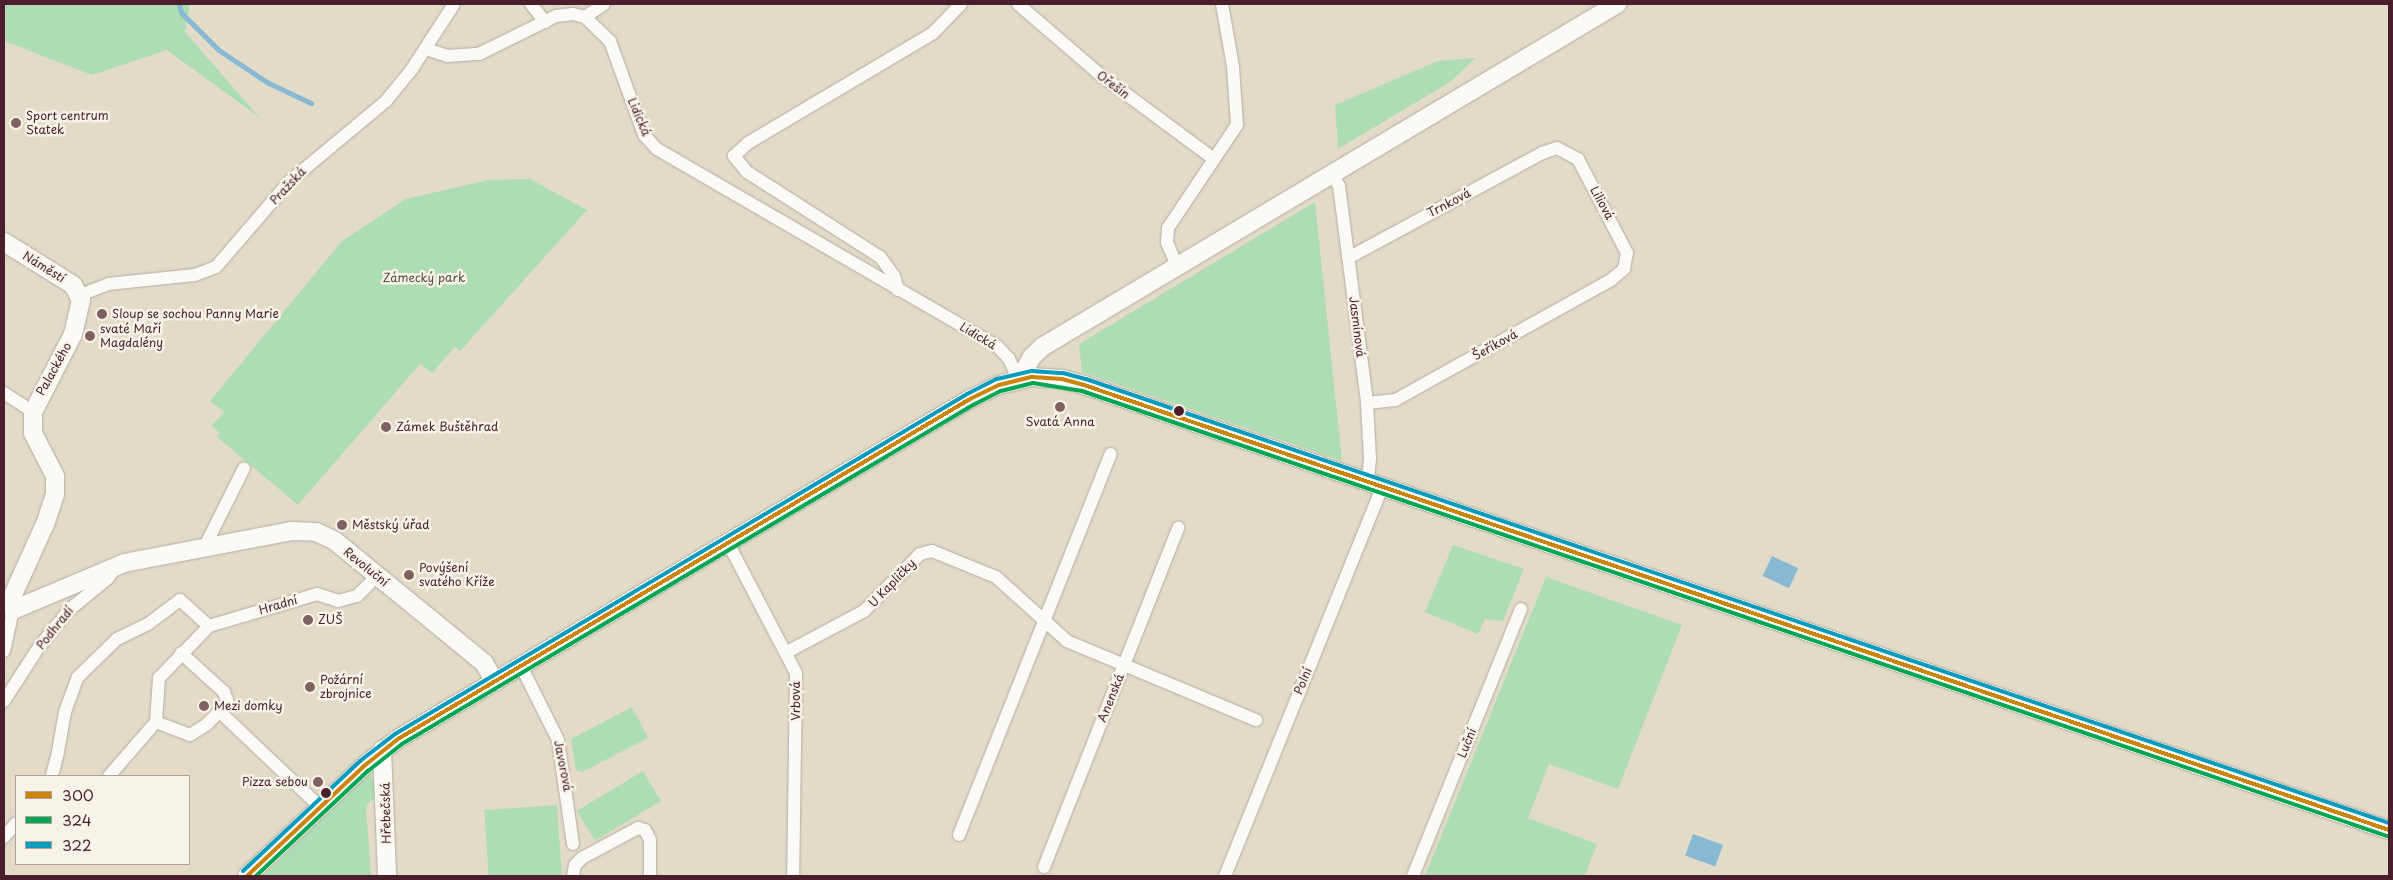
<!DOCTYPE html>
<html>
<head>
<meta charset="utf-8">
<style>
	body { margin:0 }
	#map { position:relative; width:2393px; height:880px; overflow:hidden; background:#e2dbc8; font-family:"Playpen Sans",sans-serif }
	div>[style] { position:absolute }
	.green>* { inset:0; background:#afddb3; transform-origin:0 0 }
	.water>* { inset:0; background:#88b9d3; transform-origin:0 0 }
	.stream>* { height:4.5px; margin:-2.25px; padding:0 2.25px; transform-origin:2.25px; border-radius:2.25px; background:#88b9d3 }
	.roads { filter:drop-shadow(0 0 1px #b4aca1) drop-shadow(0 0 1px #b4aca1) }
	.street>* { height:12px; margin:-6px; padding:0 6px; transform-origin:6px; border-radius:6px; background:#fbfaf7 }
	.secondary>* { height:18px; margin:-9px; padding:0 9px; transform-origin:9px; border-radius:9px; background:#fbfaf7 }
	.bus-1>* { height:4px; margin:-2px; padding:0 2px; transform-origin:2px; border-radius:2px; background:#cc840b }
	.bus-2>* { height:4px; margin:-2px; padding:0 2px; transform-origin:2px; border-radius:2px; background:#00a651 }
	.bus-3>* { height:4px; margin:-2px; padding:0 2px; transform-origin:2px; border-radius:2px; background:#079bbe }
	.dots>* { width:14px; height:14px; translate:-50% -50%; box-sizing:border-box; border:2px solid #f7f3e8; border-radius:50% }
	span { translate:-50% -50%; white-space:nowrap; text-align:center; line-height:1.15; -webkit-text-stroke:5px #f7f3e8; paint-order:stroke }
	.street-label { font-size:12px; color:#4a1f2b }
	.poi-label { font-size:12px; color:#4a1f2b }
	.left { translate:0 -50%; text-align:left }
	.right { translate:-100% -50%; text-align:right }
	.park-label { font-size:12px; color:#594f49 }
	.frame { position:absolute; inset:0; border:5px solid #4a1f2b; pointer-events:none }
	.legend { position:absolute; left:15px; top:775px; width:175px; height:90px; box-sizing:border-box; background:#f7f3e8; border:1px solid #b29e9c; margin:0; padding:6px 9px; list-style:none; font-size:15px; color:#4a1f2b }
	.legend li { display:flex; align-items:center; gap:10px; height:25px }
	.legend b { width:25px; border:1px solid #b29e9c }
</style>
</head>
<body>
<div id="map">
	<div class="green">
		<div style="clip-path:polygon(4px 4px,190px 4px,185px 32px,260px 118px,167px 50px,92px 75px,4px 41px)"></div>
		<div style="clip-path:polygon(1475px 58px,1450px 82px,1338px 149px,1335px 105px,1438px 61px)"></div>
		<div style="clip-path:polygon(530px 179px,587px 210px,460px 351px,455px 347px,432px 373px,420px 364px,298px 505px,217px 437px,220px 433px,211px 426px,224px 412px,210px 401px,342px 241px,406px 199px,488px 180px)"></div>
		<div style="clip-path:polygon(1315px 202px,1342px 461px,1082px 372px,1079px 344px)"></div>
		<div style="clip-path:polygon(1453px 545px,1524px 569px,1503px 621px,1485px 619px,1478px 634px,1425px 612px)"></div>
		<div style="clip-path:polygon(1546px 577px,1682px 625px,1618px 789px,1549px 764px,1528px 818px,1597px 844px,1585px 876px,1425px 876px)"></div>
		<div style="clip-path:polygon(632px 707px,648px 738px,582px 772px,576px 770px,571px 739px)"></div>
		<div style="left:643px;top:771px;width:35px;height:77px;rotate:59deg"></div>
		<div style="clip-path:polygon(370px 772px,377px 795px,366px 806px,371px 876px,263px 876px)"></div>
		<div style="left:557px;top:805px;width:71px;height:73px;rotate:86deg"></div>
	</div>
	<div class="water">
		<div style="left:1772px;top:556px;width:29px;height:22px;rotate:25deg"></div>
		<div style="left:1693px;top:834px;width:32px;height:23px;rotate:20deg"></div>
	</div>
	<div class="stream">
		<div style="left:179px;top:4px;width:9px;rotate:72deg"></div>
		<div style="left:182px;top:13px;width:52px;rotate:45deg"></div>
		<div style="left:219px;top:50px;width:58px;rotate:33.7deg"></div>
		<div style="left:267px;top:82px;width:49px;rotate:25.5deg"></div>
	</div>
	<div class="roads">
		<div class="street">
			<div style="left:531px;top:4px;width:23px;rotate:52deg"></div>
			<div style="left:1018px;top:4px;width:112px;rotate:40.7deg"></div>
			<div style="left:1103px;top:77px;width:138px;rotate:36.5deg"></div>
			<div style="left:585px;top:17px;width:23px;rotate:-34deg"></div>
			<div style="left:426px;top:49px;width:22px;rotate:18deg"></div>
			<div style="left:447px;top:56px;width:32px;rotate:-4deg"></div>
			<div style="left:479px;top:54px;width:86px;rotate:-26.3deg"></div>
			<div style="left:556px;top:16px;width:17px;rotate:-7deg"></div>
			<div style="left:573px;top:14px;width:12px;rotate:14deg"></div>
			<div style="left:585px;top:17px;width:35px;rotate:44deg"></div>
			<div style="left:610px;top:41px;width:100px;rotate:70.1deg"></div>
			<div style="left:644px;top:135px;width:19px;rotate:47deg"></div>
			<div style="left:657px;top:149px;width:394px;rotate:30.1deg"></div>
			<div style="left:998px;top:347px;width:16px;rotate:47deg"></div>
			<div style="left:1009px;top:359px;width:23px;rotate:65deg"></div>
			<div style="left:1332px;top:174px;width:14px;rotate:60deg"></div>
			<div style="left:1339px;top:186px;width:219px;rotate:82.6deg"></div>
			<div style="left:1367px;top:403px;width:55px;rotate:86.9deg"></div>
			<div style="left:1370px;top:458px;width:24px;rotate:95deg"></div>
			<div style="left:1348px;top:258px;width:221px;rotate:-28.4deg"></div>
			<div style="left:1542px;top:153px;width:16px;rotate:-18deg"></div>
			<div style="left:1557px;top:148px;width:24px;rotate:28deg"></div>
			<div style="left:1578px;top:159px;width:106px;rotate:62.5deg"></div>
			<div style="left:1627px;top:253px;width:16px;rotate:101deg"></div>
			<div style="left:1624px;top:269px;width:17px;rotate:140deg"></div>
			<div style="left:1611px;top:280px;width:247px;rotate:150.9deg"></div>
			<div style="left:1395px;top:400px;width:28px;rotate:174deg"></div>
			<div style="left:1177px;top:266px;width:26px;rotate:-113deg"></div>
			<div style="left:1167px;top:242px;width:14px;rotate:-86deg"></div>
			<div style="left:1168px;top:228px;width:124px;rotate:-56.2deg"></div>
			<div style="left:1237px;top:125px;width:59px;rotate:-93.9deg"></div>
			<div style="left:1233px;top:66px;width:63px;rotate:-100.1deg"></div>
			<div style="left:898px;top:290px;width:15px;rotate:-106deg"></div>
			<div style="left:894px;top:276px;width:24px;rotate:-126deg"></div>
			<div style="left:880px;top:257px;width:158px;rotate:-147.4deg"></div>
			<div style="left:747px;top:172px;width:21px;rotate:-129deg"></div>
			<div style="left:734px;top:156px;width:19px;rotate:-43deg"></div>
			<div style="left:748px;top:143px;width:215px;rotate:-30.7deg"></div>
			<div style="left:933px;top:33px;width:40px;rotate:-46deg"></div>
			<div style="left:80px;top:295px;width:30px;rotate:-21deg"></div>
			<div style="left:108px;top:284px;width:87px;rotate:-5.9deg"></div>
			<div style="left:195px;top:275px;width:22px;rotate:-21deg"></div>
			<div style="left:216px;top:267px;width:113px;rotate:-49.3deg"></div>
			<div style="left:290px;top:181px;width:125px;rotate:-39.8deg"></div>
			<div style="left:386px;top:101px;width:41px;rotate:-50.9deg"></div>
			<div style="left:412px;top:69px;width:77px;rotate:-57.1deg"></div>
			<div style="left:4px;top:393px;width:35px;rotate:33deg"></div>
			<div style="left:728px;top:543px;width:147px;rotate:62.4deg"></div>
			<div style="left:796px;top:673px;width:203px;rotate:90.8deg"></div>
			<div style="left:204px;top:548px;width:89px;rotate:-63.4deg"></div>
			<div style="left:4px;top:651px;width:42px;rotate:-77.6deg"></div>
			<div style="left:787px;top:652px;width:87px;rotate:-28deg"></div>
			<div style="left:864px;top:611px;width:80px;rotate:-45.5deg"></div>
			<div style="left:920px;top:554px;width:12px;rotate:-14deg"></div>
			<div style="left:932px;top:551px;width:69px;rotate:22.1deg"></div>
			<div style="left:996px;top:577px;width:96px;rotate:42deg"></div>
			<div style="left:1067px;top:641px;width:205px;rotate:22.7deg"></div>
			<div style="left:521px;top:666px;width:83px;rotate:63.4deg"></div>
			<div style="left:558px;top:740px;width:105px;rotate:81.8deg"></div>
			<div style="left:4px;top:701px;width:64px;rotate:-57.1deg"></div>
			<div style="left:39px;top:647px;width:48px;rotate:-51deg"></div>
			<div style="left:69px;top:610px;width:50px;rotate:-39.4deg"></div>
			<div style="left:108px;top:578px;width:12px;rotate:-55deg"></div>
			<div style="left:220px;top:712px;width:138px;rotate:43.5deg"></div>
			<div style="left:156px;top:722px;width:44px;rotate:-86.1deg"></div>
			<div style="left:159px;top:678px;width:72px;rotate:-46.1deg"></div>
			<div style="left:209px;top:626px;width:113px;rotate:-16.5deg"></div>
			<div style="left:317px;top:594px;width:22px;rotate:18deg"></div>
			<div style="left:338px;top:601px;width:20px;rotate:-15deg"></div>
			<div style="left:357px;top:596px;width:28px;rotate:-45deg"></div>
			<div style="left:57px;top:757px;width:46px;rotate:-79.9deg"></div>
			<div style="left:65px;top:712px;width:37px;rotate:-70deg"></div>
			<div style="left:78px;top:677px;width:54px;rotate:-44.3deg"></div>
			<div style="left:117px;top:639px;width:34px;rotate:-26deg"></div>
			<div style="left:148px;top:624px;width:40px;rotate:-37deg"></div>
			<div style="left:180px;top:600px;width:39px;rotate:42deg"></div>
			<div style="left:52px;top:776px;width:16px;rotate:-76deg"></div>
			<div style="left:109px;top:776px;width:72px;rotate:-49deg"></div>
			<div style="left:156px;top:722px;width:36px;rotate:21deg"></div>
			<div style="left:190px;top:735px;width:19px;rotate:-32deg"></div>
			<div style="left:206px;top:725px;width:25px;rotate:-45deg"></div>
			<div style="left:224px;top:707px;width:8px;rotate:-67deg"></div>
			<div style="left:227px;top:700px;width:9px;rotate:-111deg"></div>
			<div style="left:224px;top:692px;width:58px;rotate:-137.8deg"></div>
			<div style="left:959px;top:835px;width:410px;rotate:-68.3deg"></div>
			<div style="left:4px;top:837px;width:18px;rotate:-49deg"></div>
			<div style="left:1044px;top:867px;width:365px;rotate:-68.4deg"></div>
			<div style="left:573px;top:876px;width:11px;rotate:-80deg"></div>
			<div style="left:575px;top:865px;width:10px;rotate:-45deg"></div>
			<div style="left:582px;top:858px;width:64px;rotate:-28.2deg"></div>
			<div style="left:638px;top:828px;width:7px;rotate:16deg"></div>
			<div style="left:645px;top:830px;width:11px;rotate:63deg"></div>
			<div style="left:650px;top:840px;width:36px;rotate:90deg"></div>
			<div style="left:1225px;top:876px;width:419px;rotate:-68deg"></div>
			<div style="left:1413px;top:876px;width:288px;rotate:-68deg"></div>
		</div>
		<div class="secondary">
			<div style="left:4px;top:242px;width:81px;rotate:31.9deg"></div>
			<div style="left:73px;top:285px;width:17px;rotate:62deg"></div>
			<div style="left:81px;top:300px;width:35px;rotate:103deg"></div>
			<div style="left:73px;top:334px;width:88px;rotate:117.1deg"></div>
			<div style="left:33px;top:412px;width:21px;rotate:90deg"></div>
			<div style="left:33px;top:433px;width:48px;rotate:62.9deg"></div>
			<div style="left:55px;top:476px;width:18px;rotate:90deg"></div>
			<div style="left:55px;top:494px;width:32px;rotate:108deg"></div>
			<div style="left:45px;top:524px;width:80px;rotate:114.3deg"></div>
			<div style="left:12px;top:597px;width:13px;rotate:86deg"></div>
			<div style="left:13px;top:610px;width:121px;rotate:-22.9deg"></div>
			<div style="left:124px;top:563px;width:170px;rotate:-10.8deg"></div>
			<div style="left:291px;top:531px;width:25px;rotate:2deg"></div>
			<div style="left:316px;top:532px;width:21px;rotate:25deg"></div>
			<div style="left:335px;top:541px;width:193px;rotate:39.3deg"></div>
			<div style="left:484px;top:663px;width:22px;rotate:60deg"></div>
			<div style="left:1019px;top:380px;width:26px;rotate:-61deg"></div>
			<div style="left:1032px;top:357px;width:14px;rotate:-45deg"></div>
			<div style="left:1042px;top:347px;width:670px;rotate:-30.82deg"></div>
			<div style="left:382px;top:750px;width:126px;rotate:87.7deg"></div>
			<div style="left:247px;top:876px;width:161px;rotate:-43.2deg"></div>
			<div style="left:364px;top:766px;width:43px;rotate:-38.5deg"></div>
			<div style="left:398px;top:739px;width:665px;rotate:-30.73deg"></div>
			<div style="left:970px;top:399px;width:32px;rotate:-26deg"></div>
			<div style="left:999px;top:385px;width:34px;rotate:-14deg"></div>
			<div style="left:1032px;top:377px;width:30px;rotate:4deg"></div>
			<div style="left:1062px;top:379px;width:23px;rotate:15deg"></div>
			<div style="left:1084px;top:385px;width:1379px;rotate:18.83deg"></div>
		</div>
	</div>
	<div class="bus-1">
		<div style="left:247px;top:876px;width:161px;rotate:-43.2deg"></div>
		<div style="left:364px;top:766px;width:43px;rotate:-38.5deg"></div>
		<div style="left:398px;top:739px;width:665px;rotate:-30.73deg"></div>
		<div style="left:970px;top:399px;width:32px;rotate:-26deg"></div>
		<div style="left:999px;top:385px;width:34px;rotate:-14deg"></div>
		<div style="left:1032px;top:377px;width:30px;rotate:4deg"></div>
		<div style="left:1062px;top:379px;width:23px;rotate:15deg"></div>
		<div style="left:1084px;top:385px;width:1379px;rotate:18.83deg"></div>
	</div>
	<div class="bus-2">
		<div style="left:256px;top:876px;width:154px;rotate:-43.2deg"></div>
		<div style="left:368px;top:771px;width:43px;rotate:-38.5deg"></div>
		<div style="left:402px;top:744px;width:664px;rotate:-30.7deg"></div>
		<div style="left:973px;top:405px;width:31px;rotate:-27deg"></div>
		<div style="left:1001px;top:391px;width:33px;rotate:-14deg"></div>
		<div style="left:1033px;top:383px;width:50px;rotate:9.3deg"></div>
		<div style="left:1082px;top:391px;width:1379px;rotate:18.83deg"></div>
	</div>
	<div class="bus-3">
		<div style="left:243px;top:871px;width:161px;rotate:-43.2deg"></div>
		<div style="left:360px;top:761px;width:44px;rotate:-37.6deg"></div>
		<div style="left:395px;top:734px;width:665px;rotate:-30.73deg"></div>
		<div style="left:967px;top:394px;width:34px;rotate:-27deg"></div>
		<div style="left:997px;top:379px;width:36px;rotate:-13deg"></div>
		<div style="left:1032px;top:371px;width:31px;rotate:4deg"></div>
		<div style="left:1063px;top:373px;width:24px;rotate:15deg"></div>
		<div style="left:1086px;top:379px;width:1377px;rotate:18.82deg"></div>
	</div>
	<div class="dots">
		<div style="left:16px;top:123px;background:#7f6162"></div>
		<div style="left:102px;top:314px;background:#7f6162"></div>
		<div style="left:90px;top:336px;background:#7f6162"></div>
		<div style="left:1060px;top:407px;background:#7f6162"></div>
		<div style="left:1179px;top:411px;background:#4a1f2b"></div>
		<div style="left:386px;top:427px;background:#7f6162"></div>
		<div style="left:342px;top:525px;background:#7f6162"></div>
		<div style="left:409px;top:575px;background:#7f6162"></div>
		<div style="left:308px;top:620px;background:#7f6162"></div>
		<div style="left:310px;top:687px;background:#7f6162"></div>
		<div style="left:204px;top:706px;background:#7f6162"></div>
		<div style="left:318px;top:782px;background:#7f6162"></div>
		<div style="left:326px;top:793px;background:#4a1f2b"></div>
	</div>
	<div class="street-label">
		<span style="left:1113px;top:85px;rotate:38deg">Ořešín</span>
		<span style="left:639px;top:117px;rotate:67deg">Lidická</span>
		<span style="left:288px;top:186px;rotate:-46deg">Pražská</span>
		<span style="left:1449px;top:203px;rotate:-28deg">Trnková</span>
		<span style="left:1602px;top:203px;rotate:61deg">Liliová</span>
		<span style="left:44px;top:267px;rotate:32deg">Náměstí</span>
		<span style="left:1357px;top:327px;rotate:83deg">Jasmínová</span>
		<span style="left:978px;top:336px;rotate:31deg">Lidická</span>
		<span style="left:1495px;top:345px;rotate:-29deg">Šeříková</span>
		<span style="left:54px;top:369px;rotate:-61deg">Palackého</span>
		<span style="left:366px;top:567px;rotate:39deg">Revoluční</span>
		<span style="left:892px;top:583px;rotate:-46deg">U Kapličky</span>
		<span style="left:278px;top:605px;rotate:-16deg">Hradní</span>
		<span style="left:55px;top:628px;rotate:-51deg">Podhradí</span>
		<span style="left:1303px;top:681px;rotate:-68deg">Polní</span>
		<span style="left:1111px;top:698px;rotate:-68deg">Anenská</span>
		<span style="left:796px;top:701px;rotate:-90deg">Vrbová</span>
		<span style="left:1467px;top:743px;rotate:-68deg">Luční</span>
		<span style="left:563px;top:766px;rotate:79deg">Javorová</span>
		<span style="left:386px;top:813px;rotate:-91deg">Hřebečská</span>
	</div>
	<div class="poi-label">
		<span class="left" style="left:26px;top:123px">Sport centrum<br>Statek</span>
		<span class="left" style="left:112px;top:314px">Sloup se sochou Panny Marie</span>
		<span class="left" style="left:100px;top:336px">svaté Maří<br>Magdalény</span>
		<span style="left:1060px;top:422px">Svatá Anna</span>
		<span class="left" style="left:396px;top:427px">Zámek Buštěhrad</span>
		<span class="left" style="left:352px;top:525px">Městský úřad</span>
		<span class="left" style="left:419px;top:575px">Povýšení<br>svatého Kříže</span>
		<span class="left" style="left:318px;top:620px">ZUŠ</span>
		<span class="left" style="left:320px;top:687px">Požární<br>zbrojnice</span>
		<span class="left" style="left:214px;top:706px">Mezi domky</span>
		<span class="right" style="left:308px;top:782px">Pizza sebou</span>
	</div>
	<div class="park-label">
		<span style="left:424px;top:278px">Zámecký park</span>
	</div>
	<div class="frame"></div>
	<ul class="legend">
	<li><b style="height:6px;background:#cc840b"></b>300</li>
	<li><b style="height:6px;background:#00a651"></b>324</li>
	<li><b style="height:6px;background:#079bbe"></b>322</li>
	</ul>
</div>
</body>
</html>
